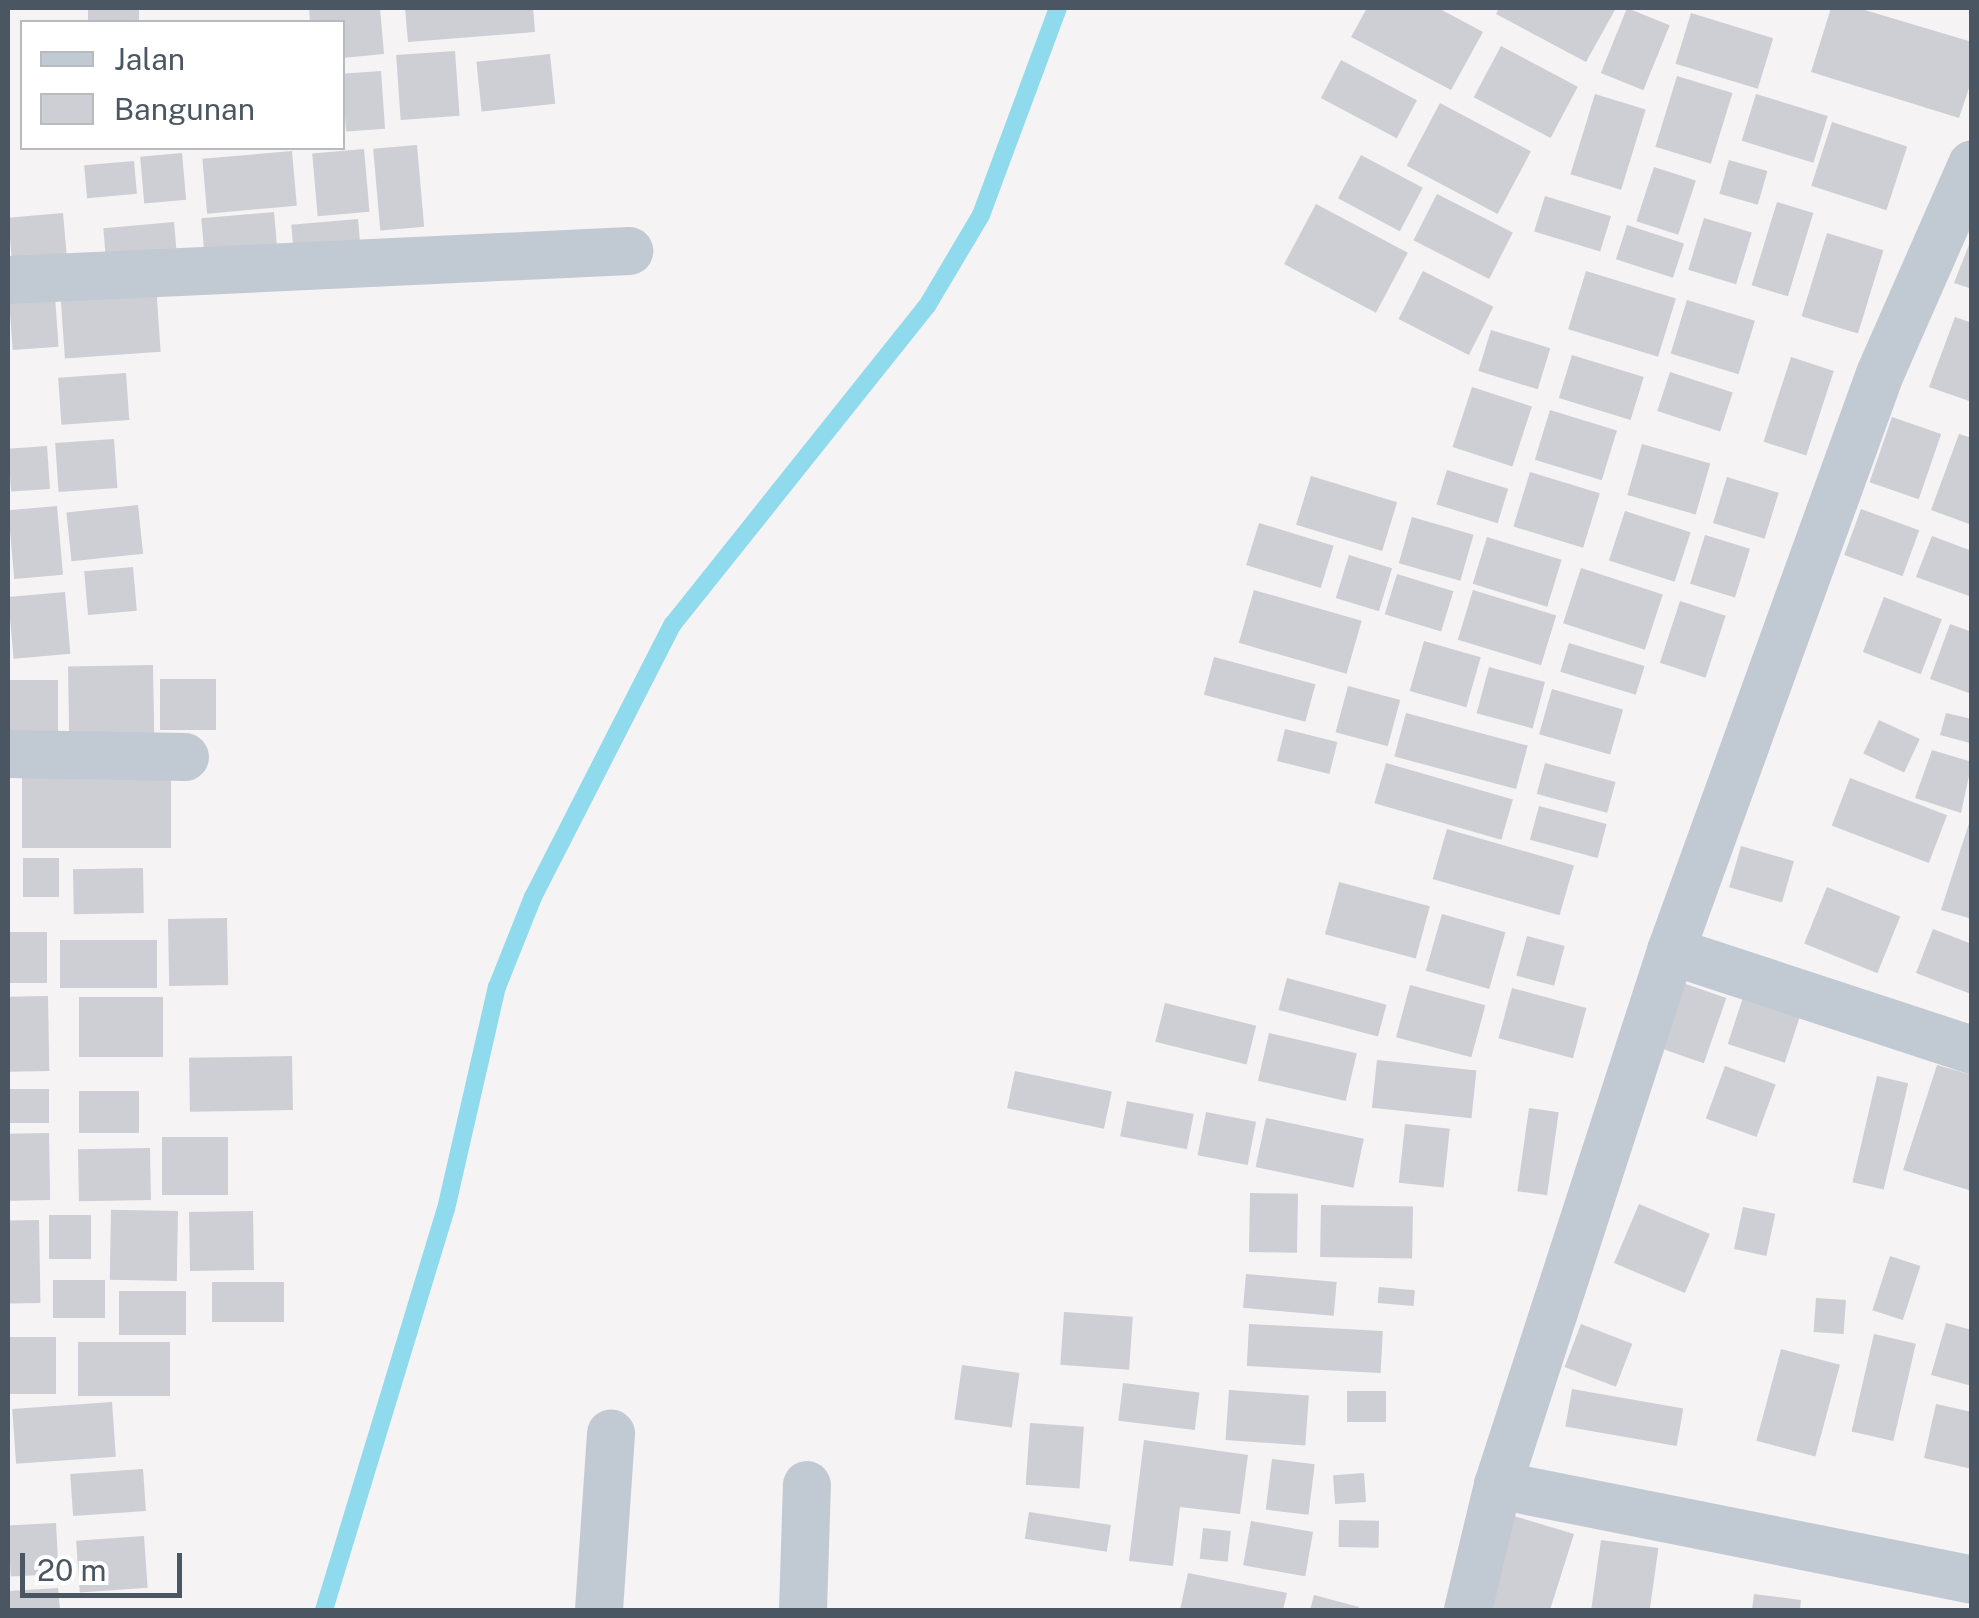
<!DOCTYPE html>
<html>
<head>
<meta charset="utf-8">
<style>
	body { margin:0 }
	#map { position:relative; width:1979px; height:1618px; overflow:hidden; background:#f5f3f3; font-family:"Public Sans",sans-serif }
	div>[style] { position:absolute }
	.stream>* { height:18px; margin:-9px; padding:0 9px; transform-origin:9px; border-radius:9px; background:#90daee }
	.building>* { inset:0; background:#cdcfd5; transform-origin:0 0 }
	.street>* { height:48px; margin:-24px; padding:0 24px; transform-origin:24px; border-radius:24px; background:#c1cad2 }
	span { translate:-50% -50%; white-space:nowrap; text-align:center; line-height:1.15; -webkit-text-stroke:8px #fff; paint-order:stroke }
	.frame { position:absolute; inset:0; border:10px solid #4a5661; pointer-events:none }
	.legend { position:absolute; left:20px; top:20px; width:325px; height:130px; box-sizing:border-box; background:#fff; border:2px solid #b7bbc0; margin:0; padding:12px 18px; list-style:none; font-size:30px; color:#4a5661 }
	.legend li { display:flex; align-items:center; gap:20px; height:50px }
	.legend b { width:50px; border:2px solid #b7bbc0 }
	.scale { position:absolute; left:20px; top:1553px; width:162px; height:45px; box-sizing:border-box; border:5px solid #4a5661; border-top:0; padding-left:12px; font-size:30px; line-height:35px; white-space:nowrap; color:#4a5661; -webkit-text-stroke:8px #fff; paint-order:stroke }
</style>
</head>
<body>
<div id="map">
	<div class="stream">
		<div style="left:324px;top:1610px;width:419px;rotate:-73.1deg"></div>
		<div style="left:446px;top:1209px;width:228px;rotate:-77.1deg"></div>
		<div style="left:497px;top:987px;width:97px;rotate:-68.2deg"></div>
		<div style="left:533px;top:897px;width:307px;rotate:-62.9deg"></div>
		<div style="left:673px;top:624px;width:407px;rotate:-51.4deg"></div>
		<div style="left:927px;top:306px;width:106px;rotate:-59.3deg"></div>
		<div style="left:981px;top:215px;width:221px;rotate:-69.6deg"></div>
	</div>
	<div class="building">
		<div style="left:88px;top:8px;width:51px;height:14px"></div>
		<div style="clip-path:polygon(309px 8px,380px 8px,384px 54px,342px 58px,342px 22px,310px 22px)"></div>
		<div style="clip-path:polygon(405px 8px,533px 8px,535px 32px,408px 42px)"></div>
		<div style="clip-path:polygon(1367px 8px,1438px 8px,1483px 32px,1451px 90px,1351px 37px)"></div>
		<div style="clip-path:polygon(1499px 8px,1616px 8px,1586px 62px,1496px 14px)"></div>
		<div style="left:1627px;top:8px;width:46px;height:70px;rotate:22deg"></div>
		<div style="clip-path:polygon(1831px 8px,1858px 8px,1972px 42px,1972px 79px,1959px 118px,1811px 72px)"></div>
		<div style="left:1691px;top:13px;width:86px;height:53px;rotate:17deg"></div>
		<div style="left:1501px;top:46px;width:87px;height:58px;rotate:28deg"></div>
		<div style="left:455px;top:51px;width:65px;height:59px;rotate:86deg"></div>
		<div style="left:550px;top:54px;width:50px;height:74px;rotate:84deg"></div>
		<div style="left:1341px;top:60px;width:86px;height:43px;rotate:28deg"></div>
		<div style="left:381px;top:71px;width:58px;height:39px;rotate:86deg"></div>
		<div style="left:1677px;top:76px;width:58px;height:74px;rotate:17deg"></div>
		<div style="left:1595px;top:94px;width:53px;height:84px;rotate:17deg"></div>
		<div style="left:1756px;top:94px;width:75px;height:49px;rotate:17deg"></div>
		<div style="left:1440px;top:103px;width:103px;height:71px;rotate:28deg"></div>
		<div style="left:1832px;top:122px;width:79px;height:67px;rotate:18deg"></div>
		<div style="left:417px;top:145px;width:82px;height:44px;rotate:85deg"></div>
		<div style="left:364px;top:149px;width:63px;height:52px;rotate:85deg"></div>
		<div style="left:292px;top:151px;width:55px;height:90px;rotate:85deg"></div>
		<div style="left:182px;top:153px;width:47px;height:42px;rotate:85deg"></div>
		<div style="left:1361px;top:155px;width:70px;height:49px;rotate:28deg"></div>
		<div style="left:1729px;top:160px;width:40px;height:35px;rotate:16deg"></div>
		<div style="left:134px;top:161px;width:33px;height:50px;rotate:85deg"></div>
		<div style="left:1654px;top:167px;width:44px;height:57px;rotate:18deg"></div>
		<div style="left:1437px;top:194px;width:85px;height:52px;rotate:27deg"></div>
		<div style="left:1545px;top:196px;width:69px;height:37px;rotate:17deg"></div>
		<div style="left:1777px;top:202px;width:38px;height:87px;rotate:17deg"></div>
		<div style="left:1316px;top:204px;width:104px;height:68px;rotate:28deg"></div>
		<div style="left:274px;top:212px;width:42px;height:73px;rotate:85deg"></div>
		<div style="left:63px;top:213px;width:48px;height:55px;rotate:85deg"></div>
		<div style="left:1704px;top:218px;width:50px;height:54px;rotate:17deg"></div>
		<div style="left:358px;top:219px;width:35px;height:67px;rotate:85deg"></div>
		<div style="left:174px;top:222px;width:44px;height:71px;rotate:85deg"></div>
		<div style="left:1627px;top:225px;width:60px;height:36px;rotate:18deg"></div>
		<div style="left:1827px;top:233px;width:59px;height:87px;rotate:17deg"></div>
		<div style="clip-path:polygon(1972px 237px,1972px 289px,1954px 283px)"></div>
		<div style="left:1423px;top:271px;width:79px;height:54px;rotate:27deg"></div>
		<div style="left:1586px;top:271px;width:94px;height:61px;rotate:17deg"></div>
		<div style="left:54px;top:282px;width:65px;height:46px;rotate:86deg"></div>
		<div style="left:156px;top:285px;width:67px;height:96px;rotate:86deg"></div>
		<div style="left:1687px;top:300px;width:71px;height:56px;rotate:17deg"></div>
		<div style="clip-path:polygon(1955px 317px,1972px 323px,1972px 402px,1929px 387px)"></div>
		<div style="left:1491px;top:330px;width:62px;height:43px;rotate:17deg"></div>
		<div style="left:1572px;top:355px;width:75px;height:45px;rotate:17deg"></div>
		<div style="left:1791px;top:357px;width:45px;height:89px;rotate:18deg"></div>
		<div style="left:1670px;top:372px;width:66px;height:41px;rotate:18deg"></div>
		<div style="left:126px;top:373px;width:47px;height:68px;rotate:86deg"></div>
		<div style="left:1472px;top:387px;width:63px;height:63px;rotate:18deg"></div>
		<div style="left:1550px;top:410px;width:70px;height:52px;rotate:17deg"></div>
		<div style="left:1892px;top:417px;width:52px;height:69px;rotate:19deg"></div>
		<div style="clip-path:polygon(1959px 434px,1972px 438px,1972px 525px,1931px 510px)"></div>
		<div style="left:114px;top:439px;width:49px;height:59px;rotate:86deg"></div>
		<div style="left:1642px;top:444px;width:71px;height:53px;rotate:16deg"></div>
		<div style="left:47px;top:446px;width:43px;height:39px;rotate:86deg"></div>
		<div style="left:1447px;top:470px;width:64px;height:36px;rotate:17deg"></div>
		<div style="left:1530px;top:472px;width:73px;height:57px;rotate:17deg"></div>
		<div style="left:1311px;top:476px;width:90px;height:51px;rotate:17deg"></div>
		<div style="left:1727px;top:477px;width:54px;height:48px;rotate:17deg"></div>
		<div style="left:138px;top:505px;width:49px;height:72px;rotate:84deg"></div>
		<div style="left:57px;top:506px;width:69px;height:49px;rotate:85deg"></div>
		<div style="left:1861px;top:509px;width:62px;height:49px;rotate:20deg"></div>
		<div style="left:1625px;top:511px;width:69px;height:52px;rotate:18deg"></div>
		<div style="left:1412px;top:517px;width:64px;height:48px;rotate:16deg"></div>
		<div style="left:1259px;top:523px;width:78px;height:44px;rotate:17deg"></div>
		<div style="left:1705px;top:535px;width:47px;height:51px;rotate:17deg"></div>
		<div style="clip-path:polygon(1932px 536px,1972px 551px,1972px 597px,1916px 577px)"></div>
		<div style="left:1487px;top:537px;width:78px;height:49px;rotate:17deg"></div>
		<div style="left:1349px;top:555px;width:45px;height:45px;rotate:17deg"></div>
		<div style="left:133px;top:567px;width:44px;height:49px;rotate:85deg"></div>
		<div style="left:1581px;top:568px;width:86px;height:58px;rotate:18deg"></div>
		<div style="left:1397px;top:574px;width:59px;height:42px;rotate:17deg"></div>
		<div style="left:1254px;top:590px;width:112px;height:55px;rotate:16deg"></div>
		<div style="left:1473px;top:590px;width:87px;height:52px;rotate:17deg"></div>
		<div style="left:65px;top:592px;width:62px;height:57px;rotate:85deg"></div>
		<div style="left:1884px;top:597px;width:62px;height:59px;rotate:21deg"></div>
		<div style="left:1680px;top:601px;width:48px;height:65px;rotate:18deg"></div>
		<div style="clip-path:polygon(1950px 624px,1972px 632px,1972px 694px,1930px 679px)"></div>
		<div style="left:1424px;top:641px;width:59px;height:52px;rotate:16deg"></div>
		<div style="left:1569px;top:643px;width:79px;height:30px;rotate:17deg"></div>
		<div style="left:1214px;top:657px;width:105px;height:39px;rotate:15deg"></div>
		<div style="left:153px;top:665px;width:83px;height:85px;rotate:89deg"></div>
		<div style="left:1489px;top:667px;width:58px;height:48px;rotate:15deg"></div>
		<div style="left:160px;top:679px;width:56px;height:51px"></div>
		<div style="left:8px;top:680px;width:50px;height:64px"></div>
		<div style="left:1348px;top:686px;width:54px;height:48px;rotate:15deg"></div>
		<div style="left:1552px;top:689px;width:74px;height:47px;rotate:16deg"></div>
		<div style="left:1406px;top:713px;width:126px;height:45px;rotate:15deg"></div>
		<div style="clip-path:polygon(1946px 713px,1972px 719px,1970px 743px,1940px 735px)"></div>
		<div style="left:1879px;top:720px;width:45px;height:37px;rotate:25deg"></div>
		<div style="left:1285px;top:729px;width:54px;height:33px;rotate:14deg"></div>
		<div style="clip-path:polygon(1932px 750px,1972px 762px,1961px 813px,1915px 798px)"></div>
		<div style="left:1386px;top:763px;width:132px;height:42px;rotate:16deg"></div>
		<div style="left:1545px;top:763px;width:73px;height:32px;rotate:15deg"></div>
		<div style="left:171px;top:768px;width:80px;height:149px;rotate:90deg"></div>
		<div style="left:1850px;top:778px;width:104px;height:51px;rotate:21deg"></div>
		<div style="left:1539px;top:806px;width:70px;height:35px;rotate:15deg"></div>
		<div style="clip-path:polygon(1972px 814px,1972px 919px,1941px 910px)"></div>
		<div style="left:1447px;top:829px;width:132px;height:52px;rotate:16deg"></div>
		<div style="left:1741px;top:846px;width:55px;height:43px;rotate:16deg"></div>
		<div style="left:23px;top:858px;width:36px;height:39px"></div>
		<div style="left:143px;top:868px;width:45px;height:70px;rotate:89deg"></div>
		<div style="left:1339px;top:882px;width:94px;height:54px;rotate:15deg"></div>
		<div style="left:1827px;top:887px;width:79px;height:61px;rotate:22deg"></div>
		<div style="left:1442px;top:914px;width:66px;height:59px;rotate:16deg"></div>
		<div style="left:227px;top:918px;width:67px;height:59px;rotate:89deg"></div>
		<div style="clip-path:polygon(1933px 929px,1972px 944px,1971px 994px,1916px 973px)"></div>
		<div style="left:8px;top:932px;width:39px;height:51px"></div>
		<div style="left:1527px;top:936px;width:39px;height:41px;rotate:15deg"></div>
		<div style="left:157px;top:940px;width:48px;height:97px;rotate:90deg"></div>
		<div style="left:1287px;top:978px;width:103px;height:33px;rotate:15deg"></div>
		<div style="left:1680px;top:982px;width:49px;height:69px;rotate:19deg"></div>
		<div style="left:1410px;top:985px;width:78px;height:54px;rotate:15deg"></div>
		<div style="left:1512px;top:988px;width:77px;height:52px;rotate:15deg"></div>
		<div style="left:1746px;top:988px;width:60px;height:59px;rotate:18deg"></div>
		<div style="left:48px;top:996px;width:75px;height:40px;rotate:89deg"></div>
		<div style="left:163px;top:997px;width:60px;height:84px;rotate:90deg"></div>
		<div style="left:1165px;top:1003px;width:94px;height:40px;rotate:14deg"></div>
		<div style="left:1269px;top:1033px;width:90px;height:49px;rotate:13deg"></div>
		<div style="left:292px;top:1056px;width:54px;height:103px;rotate:89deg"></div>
		<div style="left:1377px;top:1060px;width:100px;height:48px;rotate:6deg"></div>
		<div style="clip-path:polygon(1937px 1065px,1972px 1075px,1972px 1191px,1903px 1170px)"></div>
		<div style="left:1725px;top:1066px;width:54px;height:56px;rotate:20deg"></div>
		<div style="left:1015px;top:1071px;width:99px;height:38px;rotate:12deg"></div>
		<div style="left:1877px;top:1076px;width:32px;height:109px;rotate:13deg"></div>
		<div style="left:8px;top:1089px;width:41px;height:34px"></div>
		<div style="left:139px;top:1091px;width:42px;height:60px;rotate:90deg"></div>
		<div style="left:1127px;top:1101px;width:68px;height:36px;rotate:11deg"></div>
		<div style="left:1529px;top:1108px;width:30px;height:84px;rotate:8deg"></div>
		<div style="left:1206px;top:1112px;width:51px;height:44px;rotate:11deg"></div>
		<div style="left:1266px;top:1118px;width:100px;height:50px;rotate:12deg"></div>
		<div style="left:1405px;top:1124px;width:45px;height:59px;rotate:6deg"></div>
		<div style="left:49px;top:1133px;width:67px;height:41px;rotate:89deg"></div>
		<div style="left:162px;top:1137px;width:66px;height:58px"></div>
		<div style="left:150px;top:1148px;width:52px;height:72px;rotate:89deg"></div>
		<div style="left:1250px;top:1193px;width:48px;height:59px;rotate:1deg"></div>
		<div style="left:1639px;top:1204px;width:77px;height:64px;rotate:23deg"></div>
		<div style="left:1321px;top:1205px;width:92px;height:52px;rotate:1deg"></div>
		<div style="left:1743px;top:1207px;width:33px;height:43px;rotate:12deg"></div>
		<div style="left:178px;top:1211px;width:70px;height:67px;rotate:91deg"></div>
		<div style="left:253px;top:1211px;width:59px;height:64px;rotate:89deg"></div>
		<div style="left:49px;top:1215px;width:42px;height:44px"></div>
		<div style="left:39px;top:1220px;width:83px;height:31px;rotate:89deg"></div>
		<div style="left:1890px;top:1256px;width:32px;height:57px;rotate:18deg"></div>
		<div style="left:1246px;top:1274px;width:91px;height:34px;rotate:5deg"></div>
		<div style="left:105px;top:1280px;width:38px;height:52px;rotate:90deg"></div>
		<div style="left:284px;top:1282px;width:40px;height:72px;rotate:90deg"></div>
		<div style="left:1379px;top:1287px;width:36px;height:16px;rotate:5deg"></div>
		<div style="left:186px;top:1291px;width:44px;height:67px;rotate:90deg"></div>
		<div style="left:1816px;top:1298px;width:30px;height:34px;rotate:4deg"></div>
		<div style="left:1064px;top:1312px;width:69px;height:53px;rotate:4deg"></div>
		<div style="clip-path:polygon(1946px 1323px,1972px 1330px,1972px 1386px,1931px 1375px)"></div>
		<div style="left:1249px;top:1324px;width:134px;height:42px;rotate:3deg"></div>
		<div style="left:1581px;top:1324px;width:55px;height:46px;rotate:21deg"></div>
		<div style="left:1874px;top:1334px;width:43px;height:100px;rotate:13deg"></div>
		<div style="left:8px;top:1337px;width:48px;height:57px"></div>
		<div style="left:170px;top:1342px;width:54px;height:92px;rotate:90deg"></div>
		<div style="left:1781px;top:1349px;width:61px;height:95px;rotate:15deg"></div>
		<div style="left:962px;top:1365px;width:58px;height:55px;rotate:8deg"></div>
		<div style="left:1123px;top:1383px;width:77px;height:38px;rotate:7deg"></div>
		<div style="left:1572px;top:1389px;width:113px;height:38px;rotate:10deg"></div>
		<div style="left:1229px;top:1390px;width:80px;height:50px;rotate:4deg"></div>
		<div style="left:1347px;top:1391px;width:39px;height:31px"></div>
		<div style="left:112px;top:1402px;width:55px;height:100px;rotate:86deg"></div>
		<div style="clip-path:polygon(1936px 1404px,1972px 1412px,1972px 1469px,1924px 1458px)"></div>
		<div style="left:1030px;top:1423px;width:54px;height:62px;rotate:4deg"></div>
		<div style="clip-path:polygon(1144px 1440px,1248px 1455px,1240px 1514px,1180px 1507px,1173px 1566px,1129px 1561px)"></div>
		<div style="left:1272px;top:1459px;width:43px;height:51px;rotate:7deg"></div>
		<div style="left:143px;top:1469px;width:42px;height:73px;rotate:86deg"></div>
		<div style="left:1364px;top:1473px;width:29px;height:31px;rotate:86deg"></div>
		<div style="left:1029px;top:1512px;width:83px;height:27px;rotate:9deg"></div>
		<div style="clip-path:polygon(1514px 1516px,1574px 1534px,1550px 1610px,1484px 1610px)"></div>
		<div style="left:1339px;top:1520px;width:40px;height:27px;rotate:1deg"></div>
		<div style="left:1251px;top:1521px;width:63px;height:45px;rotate:10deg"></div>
		<div style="left:56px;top:1523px;width:51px;height:48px;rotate:87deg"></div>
		<div style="left:1203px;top:1528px;width:28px;height:31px;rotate:6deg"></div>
		<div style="left:144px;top:1536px;width:52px;height:68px;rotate:86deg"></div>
		<div style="left:1601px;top:1540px;width:58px;height:71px;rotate:8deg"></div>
		<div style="clip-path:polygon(1188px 1573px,1287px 1593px,1283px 1610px,1180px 1610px)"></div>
		<div style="clip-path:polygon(58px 1588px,60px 1610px,8px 1610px,8px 1591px)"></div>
		<div style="clip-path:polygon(1754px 1594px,1801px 1600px,1800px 1610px,1752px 1610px)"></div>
		<div style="clip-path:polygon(1314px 1595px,1359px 1607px,1358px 1610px,1310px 1610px)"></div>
	</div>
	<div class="street">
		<div style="left:8px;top:280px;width:622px;rotate:-2.67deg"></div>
		<div style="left:8px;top:754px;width:177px;rotate:1deg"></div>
		<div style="left:1671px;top:951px;width:317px;rotate:18.2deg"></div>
		<div style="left:1498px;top:1485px;width:483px;rotate:11.3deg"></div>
		<div style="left:599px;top:1610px;width:177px;rotate:-86.1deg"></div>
		<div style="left:803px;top:1610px;width:125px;rotate:-88.2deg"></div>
		<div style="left:1468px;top:1610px;width:129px;rotate:-76.5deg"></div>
		<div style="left:1498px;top:1485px;width:561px;rotate:-72.05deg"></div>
		<div style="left:1671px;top:951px;width:614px;rotate:-70.09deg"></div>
		<div style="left:1880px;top:374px;width:229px;rotate:-66.3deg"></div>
	</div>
	<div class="frame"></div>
	<ul class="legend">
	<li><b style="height:12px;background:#c1cad2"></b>Jalan</li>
	<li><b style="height:28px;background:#cdcfd5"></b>Bangunan</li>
	</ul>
	<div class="scale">20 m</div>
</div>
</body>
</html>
